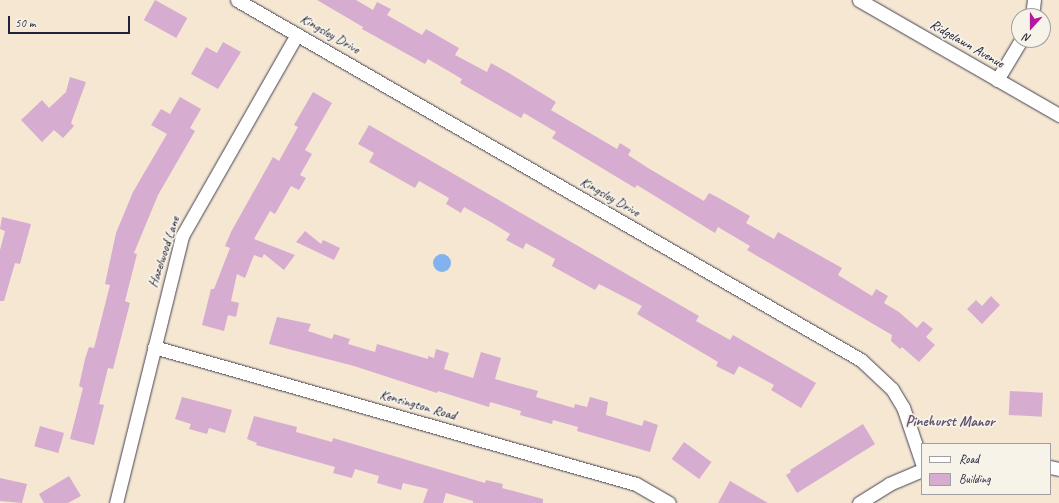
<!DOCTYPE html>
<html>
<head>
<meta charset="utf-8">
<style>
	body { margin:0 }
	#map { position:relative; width:1059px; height:503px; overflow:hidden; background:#f5e7d2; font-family:Caveat,sans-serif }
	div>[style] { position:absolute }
	.water>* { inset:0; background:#82b3ee }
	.round { border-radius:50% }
	.building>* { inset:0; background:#d7acd1; transform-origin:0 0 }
	.roads { filter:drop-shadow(0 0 1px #424052) drop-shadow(0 0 1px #424052) }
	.street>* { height:13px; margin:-6.5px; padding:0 6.5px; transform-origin:6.5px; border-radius:6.5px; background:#fff }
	span { translate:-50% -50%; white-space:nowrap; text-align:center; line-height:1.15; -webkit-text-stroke:3.5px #f7f3e8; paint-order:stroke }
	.street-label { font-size:14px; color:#22223b }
	.neighbourhood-label { font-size:15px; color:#615270; font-weight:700 }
	.legend { position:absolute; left:921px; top:443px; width:130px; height:52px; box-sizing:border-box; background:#f7f3e8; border:1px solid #a29fa3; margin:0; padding:5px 7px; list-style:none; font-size:12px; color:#22223b }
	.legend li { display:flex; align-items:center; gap:8px; height:20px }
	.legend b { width:20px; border:1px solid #a29fa3 }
	.north { position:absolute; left:1011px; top:8px; width:40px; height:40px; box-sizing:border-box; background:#f7f3e8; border:1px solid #a29fa3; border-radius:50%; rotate:201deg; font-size:11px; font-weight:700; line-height:16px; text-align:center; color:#22223b }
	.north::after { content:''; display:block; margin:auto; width:14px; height:18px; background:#b5179e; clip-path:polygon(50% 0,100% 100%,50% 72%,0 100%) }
	.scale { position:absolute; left:8px; top:16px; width:122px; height:18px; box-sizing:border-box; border:2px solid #22223b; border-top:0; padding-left:5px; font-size:12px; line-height:14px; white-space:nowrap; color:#22223b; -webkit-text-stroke:3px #f7f3e8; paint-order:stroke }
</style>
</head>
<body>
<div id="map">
	<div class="water">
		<div class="round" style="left:433px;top:254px;width:18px;height:18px"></div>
	</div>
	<div class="building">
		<div style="left:155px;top:0;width:37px;height:23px;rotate:29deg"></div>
		<div style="clip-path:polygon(317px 0,356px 0,373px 10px,377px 2px,391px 9px,387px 15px,422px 35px,426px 29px,459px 48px,455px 55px,487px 72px,491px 63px,507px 72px,556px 102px,551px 110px,617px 149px,620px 143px,631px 150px,628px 155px,648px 168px,704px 201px,709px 193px,717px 197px,750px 216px,746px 223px,774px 239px,778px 232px,842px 268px,838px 275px,872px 296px,876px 289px,888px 296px,884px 303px,899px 312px,917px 328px,923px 321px,933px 329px,926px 337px,935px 345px,919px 362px,902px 347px,900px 349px,891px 341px,892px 335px,747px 250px,750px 246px,718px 227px,715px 233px,637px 185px,635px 188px,552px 138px,556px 132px,524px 113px,521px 118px,460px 83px,462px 79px,428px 59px,425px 64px,362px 29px,363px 27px)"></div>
		<div style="clip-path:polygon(223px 42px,241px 52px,218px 89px,191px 74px,206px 47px,217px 53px)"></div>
		<div style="clip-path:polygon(70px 77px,86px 82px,71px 123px,74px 126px,63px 138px,54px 130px,42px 142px,21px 120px,42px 100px,49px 108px,66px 92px)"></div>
		<div style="clip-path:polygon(313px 92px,332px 103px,305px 150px,312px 154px,300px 175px,306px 178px,299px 190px,291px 186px,275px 214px,270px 211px,254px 239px,295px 255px,284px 270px,264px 254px,262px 258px,254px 255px,245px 278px,237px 274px,231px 301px,239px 303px,236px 317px,228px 315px,224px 331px,202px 325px,211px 289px,214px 289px,230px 248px,225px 246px,231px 232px,273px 157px,279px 161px,298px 127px,294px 125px)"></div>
		<div style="clip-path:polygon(180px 97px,201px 109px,190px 128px,195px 131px,158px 195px,134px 253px,137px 254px,125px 301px,130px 303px,113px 369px,108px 368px,99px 404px,104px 405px,94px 445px,70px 439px,83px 388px,79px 386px,85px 359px,89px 347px,94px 348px,110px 285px,105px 284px,116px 233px,133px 192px,167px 134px,151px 125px,161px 109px,170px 114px)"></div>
		<div style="clip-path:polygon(369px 125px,699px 316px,696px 321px,730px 340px,733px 335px,816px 383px,801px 408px,771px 390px,774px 385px,739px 366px,734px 375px,716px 366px,718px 362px,637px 314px,642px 306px,599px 284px,595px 290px,552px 266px,555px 259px,526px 243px,523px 249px,506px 240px,510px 234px,494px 224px,464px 207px,461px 213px,446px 204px,449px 198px,419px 181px,415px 188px,369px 162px,374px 153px,358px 144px)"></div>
		<div style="clip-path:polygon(2px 217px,31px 224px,20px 264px,15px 263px,4px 301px,0 301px,0 250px,5px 231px,0 229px)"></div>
		<div style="clip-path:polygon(305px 231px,321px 244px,323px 240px,340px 248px,334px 260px,296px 242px)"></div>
		<div style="clip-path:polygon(991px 296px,1000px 305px,982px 324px,967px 309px,976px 300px,982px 306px)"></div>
		<div style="clip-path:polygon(277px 317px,311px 324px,308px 331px,332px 339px,334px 334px,350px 339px,348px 344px,375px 352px,377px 344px,428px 359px,428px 356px,434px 358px,436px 349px,449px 353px,444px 369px,473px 378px,481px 352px,501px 358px,495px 379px,538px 391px,536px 397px,574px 408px,575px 404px,587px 407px,590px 397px,608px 402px,606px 415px,642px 426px,644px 420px,658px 425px,650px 452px,577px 431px,578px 427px,553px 420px,552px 424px,520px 415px,521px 411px,490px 402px,489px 407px,438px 391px,437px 393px,354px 366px,269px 344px)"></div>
		<div style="left:1010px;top:391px;width:33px;height:24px;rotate:3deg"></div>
		<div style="clip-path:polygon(182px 397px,232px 410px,225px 433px,209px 428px,207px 434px,189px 429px,191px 424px,175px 419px)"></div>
		<div style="clip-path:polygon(254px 416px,297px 427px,296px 432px,332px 442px,333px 438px,485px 483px,486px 480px,503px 484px,502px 488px,543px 499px,543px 503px,473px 503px,473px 501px,446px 493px,443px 503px,423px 503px,428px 489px,403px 483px,401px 490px,377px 483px,379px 476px,355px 469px,352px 478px,333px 473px,335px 467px,256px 445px,257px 443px,247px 439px)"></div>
		<div style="clip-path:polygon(863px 424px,875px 444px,797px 493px,786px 475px,791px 472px,790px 470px)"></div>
		<div style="left:40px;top:426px;width:25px;height:21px;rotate:16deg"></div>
		<div style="left:684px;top:442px;width:34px;height:21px;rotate:36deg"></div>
		<div style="clip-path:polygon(69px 476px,81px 496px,68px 503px,44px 503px,39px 494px)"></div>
		<div style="clip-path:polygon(0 478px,27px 484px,22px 503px,0 501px)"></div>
		<div style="clip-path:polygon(730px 481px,768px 503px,718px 503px)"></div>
	</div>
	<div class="roads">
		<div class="street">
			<div style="left:237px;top:0;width:720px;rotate:29.98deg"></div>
			<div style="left:861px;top:360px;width:42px;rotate:43.1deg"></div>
			<div style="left:892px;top:389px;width:21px;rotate:59deg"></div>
			<div style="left:903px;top:407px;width:59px;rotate:71.3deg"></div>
			<div style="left:859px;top:0;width:231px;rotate:29.9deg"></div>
			<div style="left:1032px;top:16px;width:16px;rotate:-83deg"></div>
			<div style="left:997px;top:80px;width:47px;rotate:-59deg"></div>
			<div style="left:154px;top:347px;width:501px;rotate:15.87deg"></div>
			<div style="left:636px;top:484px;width:38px;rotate:30deg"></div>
			<div style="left:1050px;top:467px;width:9px;rotate:13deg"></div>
			<div style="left:116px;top:503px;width:275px;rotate:-76.1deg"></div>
			<div style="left:182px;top:236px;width:232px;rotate:-60.3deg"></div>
			<div style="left:859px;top:503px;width:36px;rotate:-32deg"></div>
			<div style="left:889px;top:484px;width:36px;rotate:-23deg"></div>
		</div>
	</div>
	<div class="street-label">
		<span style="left:330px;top:34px;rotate:30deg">Kingsley Drive</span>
		<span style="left:967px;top:44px;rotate:30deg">Ridgelawn Avenue</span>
		<span style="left:610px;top:197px;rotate:30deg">Kingsley Drive</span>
		<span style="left:164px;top:252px;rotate:-72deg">Hazelwood Lane</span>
		<span style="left:418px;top:405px;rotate:16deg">Kensington Road</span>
	</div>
	<div class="neighbourhood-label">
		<span style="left:950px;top:422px">Pinehurst Manor</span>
	</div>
	<ul class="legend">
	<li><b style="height:5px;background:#fff"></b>Road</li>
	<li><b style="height:11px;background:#d7acd1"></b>Building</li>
	</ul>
	<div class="north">N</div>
	<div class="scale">50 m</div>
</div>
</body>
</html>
